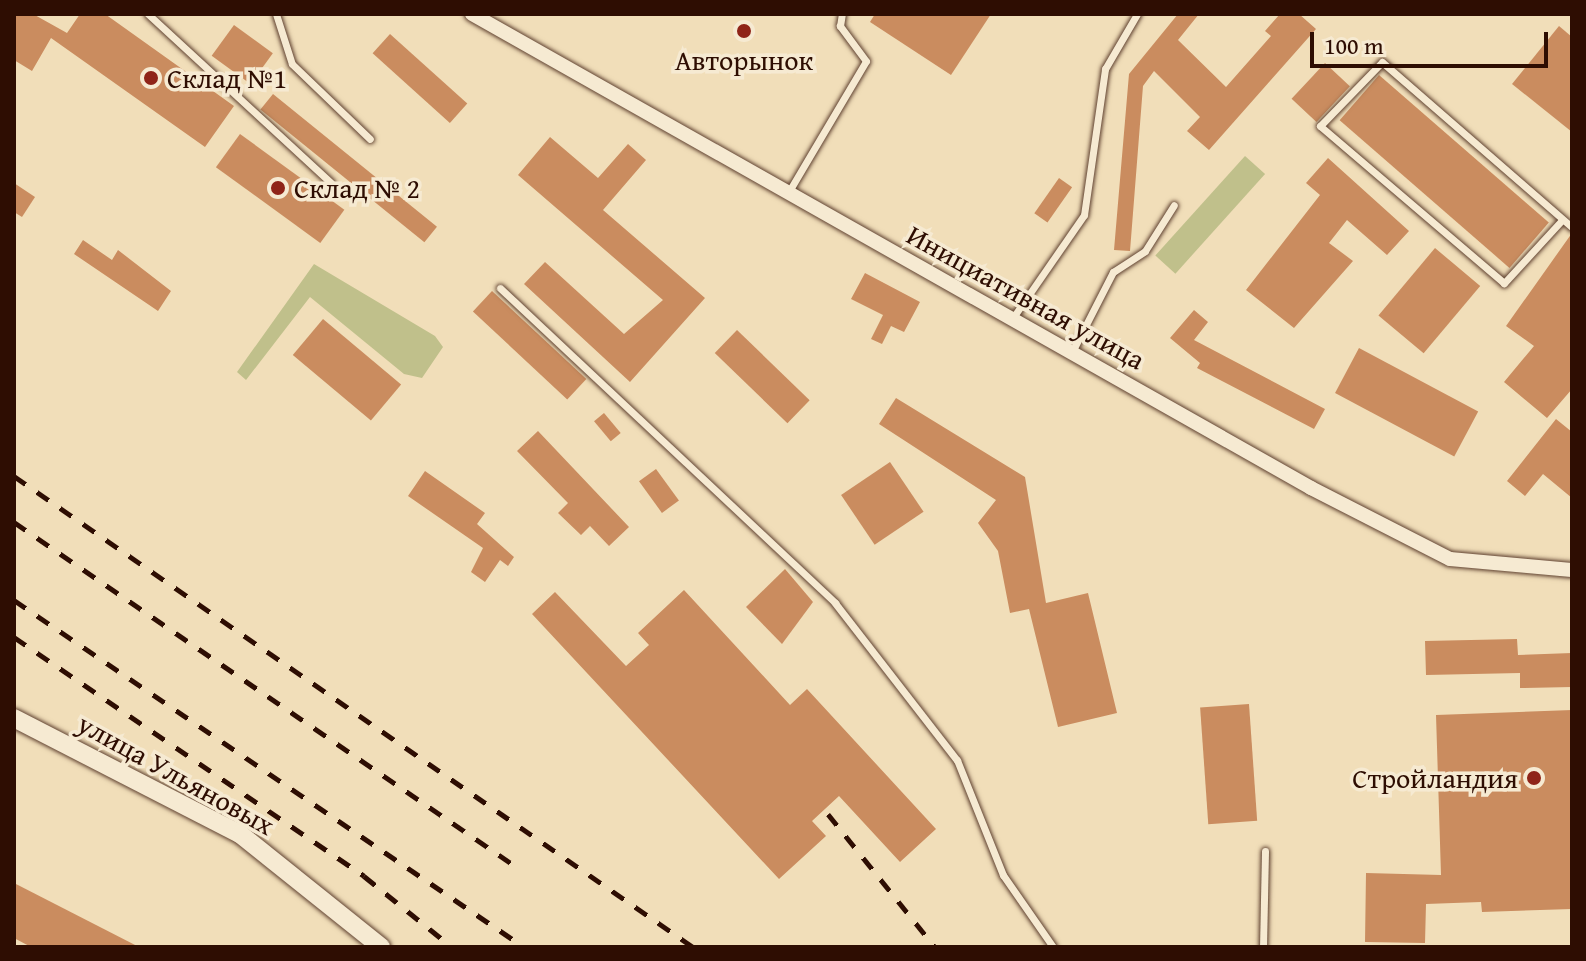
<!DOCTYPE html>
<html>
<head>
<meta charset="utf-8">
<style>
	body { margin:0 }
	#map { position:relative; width:1586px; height:961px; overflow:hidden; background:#f1deb9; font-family:"Gentium Book Plus",serif }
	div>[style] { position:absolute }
	.green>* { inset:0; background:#c0c08b; transform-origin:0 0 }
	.building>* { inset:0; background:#ca8c5f; transform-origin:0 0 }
	.roads { filter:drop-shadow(0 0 2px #5f4130) drop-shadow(0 0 2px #5f4130) }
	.lane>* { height:7px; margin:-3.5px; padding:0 3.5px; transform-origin:3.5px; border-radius:3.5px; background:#f6ead2 }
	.street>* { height:14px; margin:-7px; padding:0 7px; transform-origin:7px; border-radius:7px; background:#f6ead2 }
	.secondary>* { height:18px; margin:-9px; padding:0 9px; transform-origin:9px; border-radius:9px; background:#f6ead2 }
	.rail>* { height:5px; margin-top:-2.5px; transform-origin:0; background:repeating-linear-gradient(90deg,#2e0d02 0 14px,transparent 0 28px) }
	.dots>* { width:22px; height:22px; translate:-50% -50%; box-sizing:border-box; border:4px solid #f6ead2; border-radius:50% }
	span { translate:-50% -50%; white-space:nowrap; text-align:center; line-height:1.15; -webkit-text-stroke:7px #f6ead2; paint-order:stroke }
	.poi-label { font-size:28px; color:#2e0d02 }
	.left { translate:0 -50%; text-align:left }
	.right { translate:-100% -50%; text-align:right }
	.street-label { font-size:28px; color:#2e0d02 }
	.frame { position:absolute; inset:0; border:16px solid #2e0d02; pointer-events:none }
	.scale { position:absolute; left:1310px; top:32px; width:238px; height:36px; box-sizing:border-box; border:4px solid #2e0d02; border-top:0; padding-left:10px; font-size:24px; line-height:28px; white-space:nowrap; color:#2e0d02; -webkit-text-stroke:6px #f6ead2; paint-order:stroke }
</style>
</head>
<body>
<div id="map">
	<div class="green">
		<div style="left:1245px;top:156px;width:27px;height:134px;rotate:42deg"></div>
		<div style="clip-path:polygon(314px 264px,435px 336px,443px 347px,422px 378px,404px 374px,310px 297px,246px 380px,237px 372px)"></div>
	</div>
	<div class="building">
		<div style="clip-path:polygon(14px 14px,33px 14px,67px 33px,80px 14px,105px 14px,234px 106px,205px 147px,51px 38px,32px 71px,14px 60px)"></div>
		<div style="clip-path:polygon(875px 14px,991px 14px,951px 75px,870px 22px)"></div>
		<div style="clip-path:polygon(1178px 14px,1199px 14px,1178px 40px,1226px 87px,1271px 36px,1265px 31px,1280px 14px,1299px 14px,1316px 29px,1209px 150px,1187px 131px,1200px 117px,1154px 71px,1143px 86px,1130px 251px,1114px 250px,1129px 74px)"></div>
		<div style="left:234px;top:25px;width:48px;height:38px;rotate:36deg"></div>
		<div style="clip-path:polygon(1559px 26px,1572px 37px,1572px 132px,1512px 84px)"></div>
		<div style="left:390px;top:34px;width:104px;height:26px;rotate:42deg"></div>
		<div style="left:1325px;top:63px;width:34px;height:49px;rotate:43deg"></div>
		<div style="left:1379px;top:75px;width:225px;height:60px;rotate:41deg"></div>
		<div style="left:273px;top:94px;width:211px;height:20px;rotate:39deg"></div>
		<div style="left:240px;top:134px;width:129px;height:41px;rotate:36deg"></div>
		<div style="clip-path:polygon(550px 137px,598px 178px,628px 144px,646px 160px,603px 210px,705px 298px,630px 382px,524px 284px,545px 262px,624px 334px,663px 300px,518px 175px)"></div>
		<div style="clip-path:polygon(1328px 158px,1409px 231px,1387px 255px,1347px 220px,1329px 243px,1353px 261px,1294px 328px,1246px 290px,1320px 195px,1306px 183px)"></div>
		<div style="left:1059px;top:178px;width:16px;height:43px;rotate:35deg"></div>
		<div style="clip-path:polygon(14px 183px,35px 197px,22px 217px,14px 212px)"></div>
		<div style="clip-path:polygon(1572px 233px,1572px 389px,1547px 418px,1504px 382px,1534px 346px,1506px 326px)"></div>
		<div style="clip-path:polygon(83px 240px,112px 260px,118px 250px,171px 291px,158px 311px,74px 254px)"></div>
		<div style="left:1435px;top:248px;width:59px;height:88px;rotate:40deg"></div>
		<div style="clip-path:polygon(865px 273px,920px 302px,904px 332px,891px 326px,882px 344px,871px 339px,883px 315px,851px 299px)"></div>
		<div style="left:492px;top:291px;width:129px;height:28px;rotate:43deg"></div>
		<div style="clip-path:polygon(1194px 310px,1208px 322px,1194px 340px,1325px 409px,1314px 429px,1197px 368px,1200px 363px,1170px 338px)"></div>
		<div style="left:323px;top:319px;width:102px;height:47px;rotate:40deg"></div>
		<div style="left:737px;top:330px;width:101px;height:32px;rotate:44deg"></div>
		<div style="left:1359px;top:348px;width:135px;height:51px;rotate:28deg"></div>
		<div style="clip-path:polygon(896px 398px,1025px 477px,1046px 603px,1088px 593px,1117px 713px,1058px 727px,1029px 609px,1010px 613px,998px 551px,978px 523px,996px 500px,879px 424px)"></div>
		<div style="left:604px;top:413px;width:26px;height:13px;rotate:50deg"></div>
		<div style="clip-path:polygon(1556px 419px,1572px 432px,1572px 498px,1543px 474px,1525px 496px,1507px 481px)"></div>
		<div style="clip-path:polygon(538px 431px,629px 527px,609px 546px,590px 526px,581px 535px,558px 513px,568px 503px,517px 451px)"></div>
		<div style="left:890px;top:462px;width:60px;height:59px;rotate:56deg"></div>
		<div style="left:656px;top:469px;width:39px;height:21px;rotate:54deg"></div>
		<div style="clip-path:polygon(425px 471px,485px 513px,477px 524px,514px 557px,508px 566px,500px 560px,485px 582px,471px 572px,483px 548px,408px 496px)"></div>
		<div style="clip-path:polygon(785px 569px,813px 602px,782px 644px,746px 607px)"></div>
		<div style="clip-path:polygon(684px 590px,790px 705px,807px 689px,936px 829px,900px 862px,839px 796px,812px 821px,826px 836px,779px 879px,532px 614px,555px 592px,626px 666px,649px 645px,638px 633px)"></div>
		<div style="clip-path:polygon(1517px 639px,1518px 655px,1572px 653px,1572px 687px,1520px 688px,1520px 673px,1426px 675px,1425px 641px)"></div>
		<div style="left:1249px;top:704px;width:117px;height:49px;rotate:86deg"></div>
		<div style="clip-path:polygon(1572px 710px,1572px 909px,1482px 912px,1481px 902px,1426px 904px,1425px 943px,1365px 942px,1366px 873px,1441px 875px,1436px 715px)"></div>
		<div style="clip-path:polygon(14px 883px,139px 947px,31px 947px,14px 938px)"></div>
	</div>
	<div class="roads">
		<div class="lane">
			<div style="left:148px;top:14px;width:249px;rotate:42.7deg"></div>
			<div style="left:276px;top:14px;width:52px;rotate:72.3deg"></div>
			<div style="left:292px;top:64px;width:108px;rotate:43.9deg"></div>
			<div style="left:788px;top:193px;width:153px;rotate:-59.4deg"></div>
			<div style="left:866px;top:61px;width:44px;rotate:-126.6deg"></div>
			<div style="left:840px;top:26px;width:12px;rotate:-81deg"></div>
			<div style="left:1562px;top:220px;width:86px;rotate:132.6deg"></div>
			<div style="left:1504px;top:283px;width:242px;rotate:-139.5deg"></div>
			<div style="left:1320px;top:126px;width:89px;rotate:-45.9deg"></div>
			<div style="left:1382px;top:62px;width:252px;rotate:41deg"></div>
			<div style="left:500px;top:288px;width:460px;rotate:43.2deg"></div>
			<div style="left:835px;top:603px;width:199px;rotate:52.2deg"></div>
			<div style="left:957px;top:760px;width:124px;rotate:68.2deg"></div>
			<div style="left:1003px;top:875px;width:88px;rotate:55.2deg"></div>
			<div style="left:1012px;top:319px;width:126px;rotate:-55.3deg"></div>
			<div style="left:1084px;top:215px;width:148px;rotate:-81.8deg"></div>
			<div style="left:1105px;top:69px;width:64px;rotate:-59.8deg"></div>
			<div style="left:1072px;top:352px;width:90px;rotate:-62.9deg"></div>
			<div style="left:1113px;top:272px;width:38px;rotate:-33deg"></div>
			<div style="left:1145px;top:251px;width:54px;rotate:-57.8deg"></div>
			<div style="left:1263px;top:947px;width:96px;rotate:-88.8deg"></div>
		</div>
		<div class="street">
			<div style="left:472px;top:14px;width:964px;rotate:29.46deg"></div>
			<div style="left:1311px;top:488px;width:156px;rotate:27.1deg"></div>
			<div style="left:1450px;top:559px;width:122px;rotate:5.2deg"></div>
		</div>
		<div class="secondary">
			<div style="left:14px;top:718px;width:254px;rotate:27.2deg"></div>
			<div style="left:240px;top:834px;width:181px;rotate:38.7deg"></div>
		</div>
	</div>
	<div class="rail">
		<div style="left:14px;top:476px;width:826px;rotate:34.75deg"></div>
		<div style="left:14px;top:522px;width:611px;rotate:34.47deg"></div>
		<div style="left:14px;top:600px;width:617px;rotate:34.23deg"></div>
		<div style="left:14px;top:637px;width:424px;rotate:34.3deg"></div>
		<div style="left:364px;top:876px;width:113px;rotate:38.9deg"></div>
		<div style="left:828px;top:814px;width:171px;rotate:51.2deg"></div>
	</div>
	<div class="dots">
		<div style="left:744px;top:31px;background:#8f2418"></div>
		<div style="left:151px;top:78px;background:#8f2418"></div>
		<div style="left:278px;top:188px;background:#8f2418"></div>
		<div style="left:1534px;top:778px;background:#8f2418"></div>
	</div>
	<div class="poi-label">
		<span style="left:744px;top:60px">Авторынок</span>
		<span class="left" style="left:167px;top:78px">Склад №1</span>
		<span class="left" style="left:294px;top:188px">Склад № 2</span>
		<span class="right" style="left:1518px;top:778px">Стройландия</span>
	</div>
	<div class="street-label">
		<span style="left:1026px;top:297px;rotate:29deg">Инициативная улица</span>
		<span style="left:176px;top:774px;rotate:29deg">улица Ульяновых</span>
	</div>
	<div class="frame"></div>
	<div class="scale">100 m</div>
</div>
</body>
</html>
